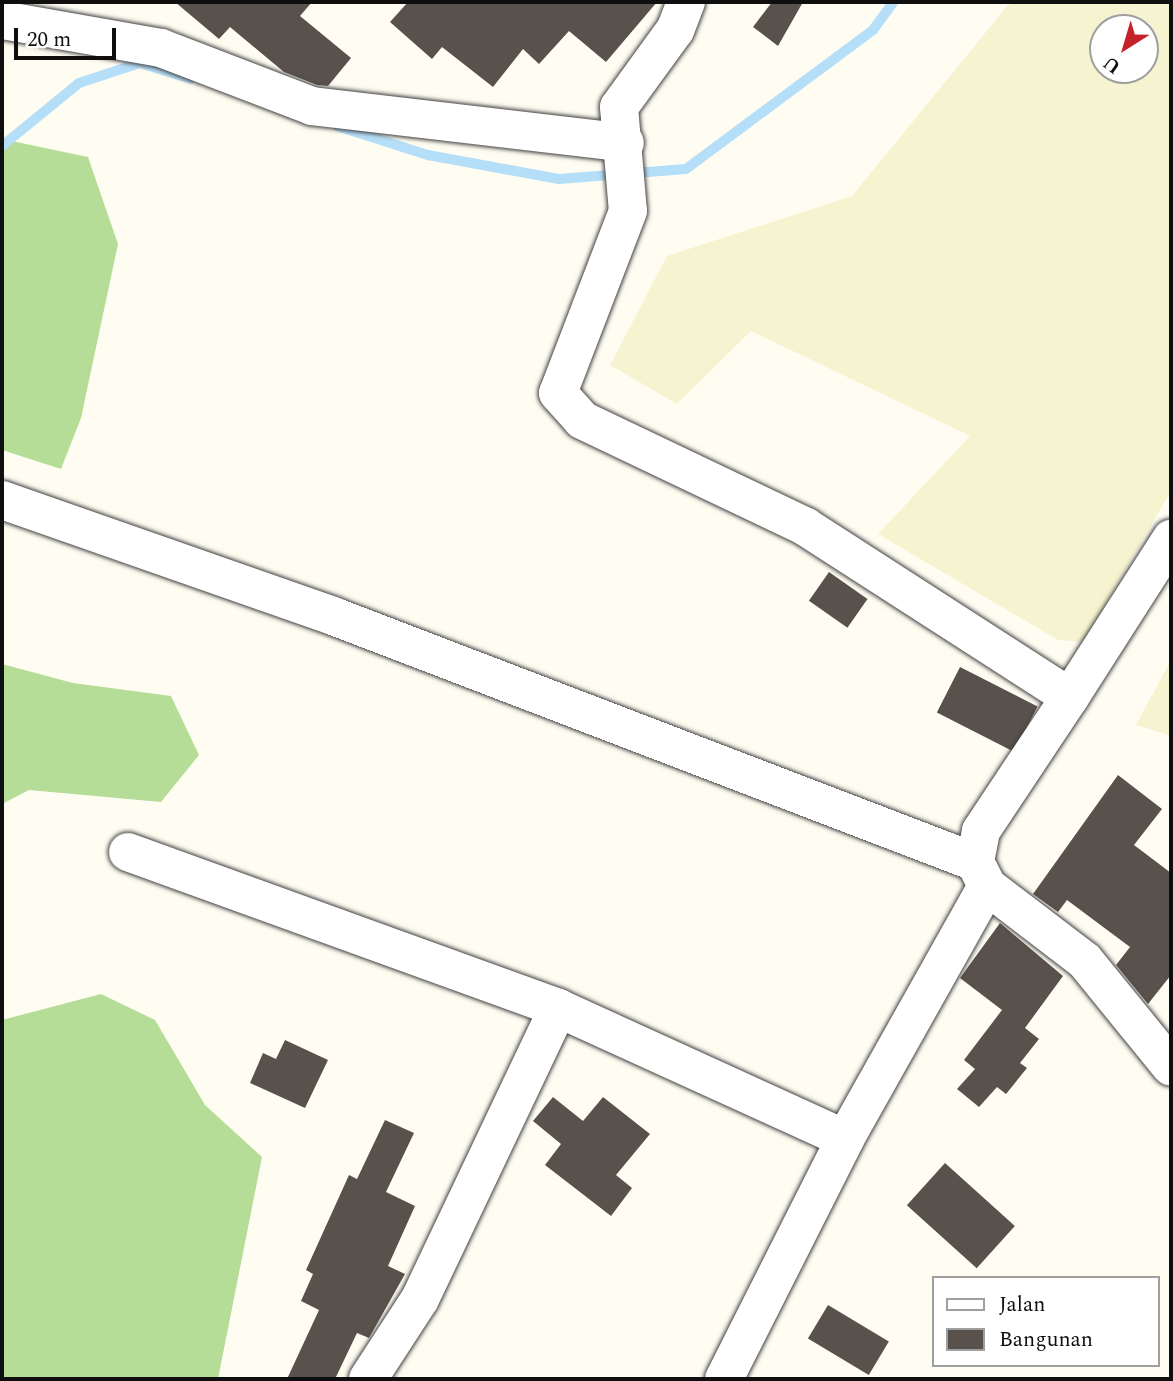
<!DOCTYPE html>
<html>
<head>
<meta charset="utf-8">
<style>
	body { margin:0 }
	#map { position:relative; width:1173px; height:1381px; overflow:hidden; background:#fffdf2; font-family:Spectral,serif }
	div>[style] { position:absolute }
	.farmland>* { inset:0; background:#f6f3d0 }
	.forest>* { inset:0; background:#b6dd98 }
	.stream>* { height:10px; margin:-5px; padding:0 5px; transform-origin:5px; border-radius:5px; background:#b5def8 }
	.building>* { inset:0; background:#59514b; transform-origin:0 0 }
	.roads { filter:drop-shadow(0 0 2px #424242) drop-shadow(0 0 2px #424242) }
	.minor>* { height:38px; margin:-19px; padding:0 19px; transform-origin:19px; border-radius:19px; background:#fff }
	span { translate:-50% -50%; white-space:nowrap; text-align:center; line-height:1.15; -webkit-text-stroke:7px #fff; paint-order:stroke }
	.frame { position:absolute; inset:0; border:4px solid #0f0f0f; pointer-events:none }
	.legend { position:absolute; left:932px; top:1276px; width:228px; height:91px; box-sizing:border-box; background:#fff; border:2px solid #9f9f9f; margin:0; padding:9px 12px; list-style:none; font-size:21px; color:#0f0f0f }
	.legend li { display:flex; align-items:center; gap:14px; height:35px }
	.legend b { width:35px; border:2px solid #9f9f9f }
	.north { position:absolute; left:1089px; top:14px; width:70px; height:70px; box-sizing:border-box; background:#fff; border:2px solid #9f9f9f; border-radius:50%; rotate:217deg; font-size:19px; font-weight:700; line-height:28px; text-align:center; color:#0f0f0f }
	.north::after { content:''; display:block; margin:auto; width:24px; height:32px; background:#c52128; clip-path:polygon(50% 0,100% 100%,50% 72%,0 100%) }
	.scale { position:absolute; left:14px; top:28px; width:102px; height:32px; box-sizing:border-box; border:4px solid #0f0f0f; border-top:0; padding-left:9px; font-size:21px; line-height:24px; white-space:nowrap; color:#0f0f0f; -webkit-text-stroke:5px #fff; paint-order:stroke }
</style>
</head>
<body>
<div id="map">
	<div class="farmland">
		<div style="clip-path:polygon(evenodd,1026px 2px,1171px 2px,1171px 491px,1083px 642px,1058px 640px,878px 534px,970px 436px,751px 331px,677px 404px,610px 365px,667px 256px,852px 196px,1008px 5px,1026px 2px,1103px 28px,1145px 28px,1145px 70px,1103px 70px,1103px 28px)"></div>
		<div style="clip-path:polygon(1171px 660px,1171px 736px,1136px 725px)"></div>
	</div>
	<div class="forest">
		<div style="clip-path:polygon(2px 139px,88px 157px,118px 244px,81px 418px,61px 469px,2px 450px)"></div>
		<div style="clip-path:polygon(2px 664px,73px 683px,171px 696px,199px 755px,161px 802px,29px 790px,2px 804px)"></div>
		<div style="clip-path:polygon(101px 994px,155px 1020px,205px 1105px,262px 1157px,218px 1379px,2px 1379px,2px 1020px)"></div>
	</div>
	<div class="stream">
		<div style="left:337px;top:126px;width:96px;rotate:17.7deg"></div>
		<div style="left:428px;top:155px;width:133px;rotate:10.4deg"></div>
		<div style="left:559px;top:179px;width:127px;rotate:-4.5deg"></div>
		<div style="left:686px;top:169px;width:233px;rotate:-36.6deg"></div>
		<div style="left:873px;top:30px;width:34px;rotate:-54deg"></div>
		<div style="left:2px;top:146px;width:99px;rotate:-39.3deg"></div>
		<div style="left:79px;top:83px;width:64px;rotate:-18.2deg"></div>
		<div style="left:140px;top:63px;width:53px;rotate:17.4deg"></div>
	</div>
	<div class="building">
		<div style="clip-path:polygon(175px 2px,312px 2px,300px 16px,351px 58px,328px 86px,317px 85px,284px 72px,230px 27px,219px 39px)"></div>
		<div style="clip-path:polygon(408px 2px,657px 2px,606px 62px,569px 31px,539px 64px,523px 49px,493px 87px,442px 47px,432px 59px,390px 22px)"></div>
		<div style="clip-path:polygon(772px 2px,803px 2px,778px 46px,753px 27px)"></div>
		<div style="left:829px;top:572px;width:47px;height:35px;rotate:35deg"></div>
		<div style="left:960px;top:667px;width:87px;height:51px;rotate:27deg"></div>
		<div style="clip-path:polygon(1118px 775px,1162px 809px,1134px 845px,1171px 873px,1171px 975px,1148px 1004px,1116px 965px,1130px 947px,1067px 900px,1058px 912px,1033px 894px)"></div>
		<div style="clip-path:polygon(1000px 923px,1063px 976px,1025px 1028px,1039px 1039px,1020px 1063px,1027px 1068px,1006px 1094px,997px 1087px,979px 1107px,957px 1089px,975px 1069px,964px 1060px,1002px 1010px,960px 978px)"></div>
		<div style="clip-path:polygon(285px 1040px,328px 1060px,305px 1108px,250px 1083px,263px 1053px,276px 1059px)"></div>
		<div style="clip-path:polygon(553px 1097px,583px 1121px,603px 1097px,650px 1134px,616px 1175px,632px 1188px,611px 1216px,545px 1165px,561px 1144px,533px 1121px)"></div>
		<div style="clip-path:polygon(385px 1120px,414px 1133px,386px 1192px,415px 1206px,388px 1266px,405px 1274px,369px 1338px,357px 1333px,335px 1379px,287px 1379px,319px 1310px,301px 1301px,313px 1274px,306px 1270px,349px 1175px,357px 1179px)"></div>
		<div style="left:945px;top:1163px;width:94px;height:57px;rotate:42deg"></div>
		<div style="left:828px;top:1305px;width:71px;height:39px;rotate:31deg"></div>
	</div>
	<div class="roads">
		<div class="minor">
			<div style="left:686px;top:2px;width:30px;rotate:111deg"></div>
			<div style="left:675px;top:30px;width:95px;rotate:126deg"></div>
			<div style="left:619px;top:107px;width:104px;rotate:85.1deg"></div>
			<div style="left:628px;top:211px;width:195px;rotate:111deg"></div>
			<div style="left:558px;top:393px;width:36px;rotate:48deg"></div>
			<div style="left:582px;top:420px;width:248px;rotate:25.5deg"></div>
			<div style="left:806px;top:527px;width:314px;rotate:32.8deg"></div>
			<div style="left:1070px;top:697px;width:161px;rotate:123.6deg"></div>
			<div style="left:981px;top:831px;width:32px;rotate:101deg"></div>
			<div style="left:975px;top:862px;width:27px;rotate:63deg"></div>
			<div style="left:987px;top:886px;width:123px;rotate:37.4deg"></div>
			<div style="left:1085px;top:961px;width:136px;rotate:50.9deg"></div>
			<div style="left:2px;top:20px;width:161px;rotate:10deg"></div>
			<div style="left:161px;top:48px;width:162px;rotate:21deg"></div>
			<div style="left:312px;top:106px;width:315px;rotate:6.7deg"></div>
			<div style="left:2px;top:500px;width:351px;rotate:19.3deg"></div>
			<div style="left:333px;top:616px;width:688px;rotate:20.97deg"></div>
			<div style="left:1070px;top:697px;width:188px;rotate:-57.4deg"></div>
			<div style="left:128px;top:852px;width:457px;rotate:19.9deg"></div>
			<div style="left:558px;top:1008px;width:315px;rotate:24.5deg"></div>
			<div style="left:368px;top:1379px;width:95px;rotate:-57deg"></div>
			<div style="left:420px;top:1299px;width:322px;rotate:-64.6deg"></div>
			<div style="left:724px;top:1379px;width:269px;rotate:-63.2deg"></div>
			<div style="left:845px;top:1139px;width:290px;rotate:-60.7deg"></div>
		</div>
	</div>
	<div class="frame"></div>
	<ul class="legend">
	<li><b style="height:9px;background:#fff"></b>Jalan</li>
	<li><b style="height:19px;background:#59514b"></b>Bangunan</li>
	</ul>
	<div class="north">U</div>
	<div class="scale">20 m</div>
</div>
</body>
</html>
